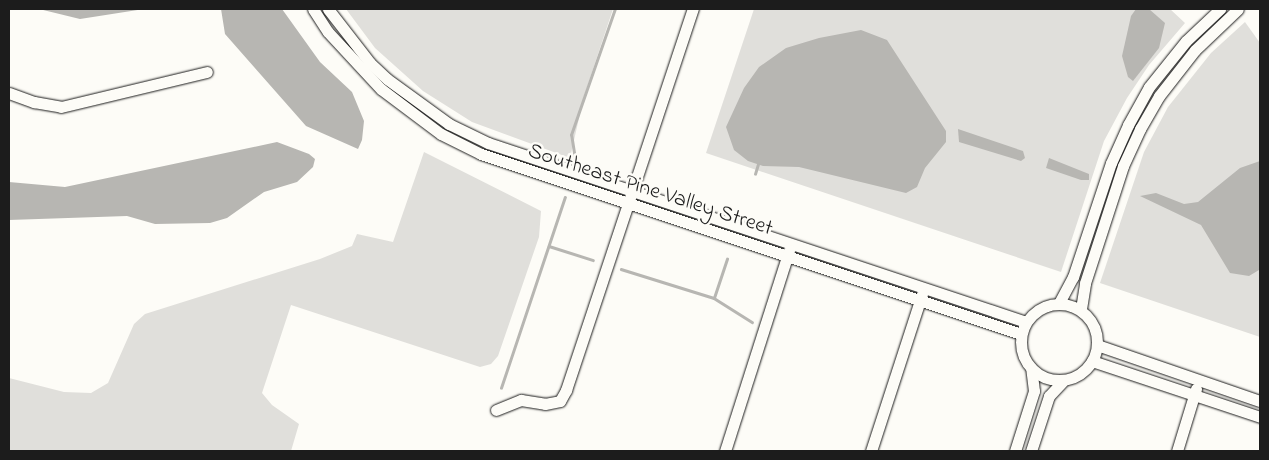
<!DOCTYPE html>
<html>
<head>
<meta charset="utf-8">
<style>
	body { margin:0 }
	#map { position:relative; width:1269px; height:460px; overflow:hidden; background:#fdfcf7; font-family:"Indie Flower",sans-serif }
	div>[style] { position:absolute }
	.green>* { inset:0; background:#e0dfdb }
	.water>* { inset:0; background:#b7b6b2 }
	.stream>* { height:2.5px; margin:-1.25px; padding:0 1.25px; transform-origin:1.25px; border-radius:1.25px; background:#b7b6b2 }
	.roads { filter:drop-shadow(0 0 1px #1c1c1c) drop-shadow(0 0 1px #1c1c1c) }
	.minor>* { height:11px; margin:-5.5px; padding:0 5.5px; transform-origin:5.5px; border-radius:5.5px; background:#fdfcf7 }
	.minor>.ring { margin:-5.5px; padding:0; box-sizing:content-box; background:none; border:11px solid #fdfcf7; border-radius:50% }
	span { translate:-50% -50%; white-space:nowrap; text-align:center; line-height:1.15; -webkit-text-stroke:5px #fdfcf7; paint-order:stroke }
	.street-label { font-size:22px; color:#1c1c1c }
	.frame { position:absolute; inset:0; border:10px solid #1c1c1c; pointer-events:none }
</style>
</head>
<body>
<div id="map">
	<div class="green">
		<div style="clip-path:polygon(346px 9px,613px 9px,584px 96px,570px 158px,472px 122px,423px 91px,375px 48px)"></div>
		<div style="clip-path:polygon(754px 9px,1170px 9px,1185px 23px,1149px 65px,1127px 98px,1104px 141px,1061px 272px,706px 153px)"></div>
		<div style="clip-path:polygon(1245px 22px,1260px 43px,1260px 337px,1100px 283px,1144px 152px,1168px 107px,1211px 53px)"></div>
		<div style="clip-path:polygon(424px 152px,541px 211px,539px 237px,498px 356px,491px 364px,480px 367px,291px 305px,262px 393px,272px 405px,299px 424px,291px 451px,9px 451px,9px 378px,64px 392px,91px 393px,108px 383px,134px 324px,145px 314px,320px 259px,352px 246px,357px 234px,393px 242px)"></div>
	</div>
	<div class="water">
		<div style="clip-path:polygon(39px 9px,144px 9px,80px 19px)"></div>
		<div style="clip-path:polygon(221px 9px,282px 9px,320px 62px,352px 92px,364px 121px,362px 140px,358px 149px,306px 126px,225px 34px)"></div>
		<div style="clip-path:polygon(1136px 9px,1149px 9px,1165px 23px,1159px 48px,1133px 81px,1128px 77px,1122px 56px,1131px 16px)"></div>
		<div style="clip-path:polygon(861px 30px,887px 40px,946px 131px,946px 142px,925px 168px,917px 187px,906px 193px,799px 167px,763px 166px,748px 161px,734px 150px,726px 127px,744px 88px,759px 67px,786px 48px,819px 38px)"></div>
		<div style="clip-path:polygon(958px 129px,1023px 151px,1025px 158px,1021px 161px,959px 142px)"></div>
		<div style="clip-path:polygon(277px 142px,309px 154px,315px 159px,313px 167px,297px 182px,264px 192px,227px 218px,210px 223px,155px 224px,127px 216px,9px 220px,9px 182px,65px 187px)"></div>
		<div style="clip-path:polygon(1049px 158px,1089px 174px,1089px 180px,1081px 180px,1046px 168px)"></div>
		<div style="clip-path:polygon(1260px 161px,1260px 265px,1259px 270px,1249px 276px,1230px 273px,1201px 225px,1140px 196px,1156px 193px,1184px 204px,1198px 202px,1240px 168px)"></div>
	</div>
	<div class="stream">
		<div style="left:575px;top:159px;width:24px;rotate:-99deg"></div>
		<div style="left:571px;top:135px;width:133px;rotate:-70.8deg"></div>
		<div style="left:755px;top:174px;width:10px;rotate:-73deg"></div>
		<div style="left:549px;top:246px;width:46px;rotate:17.7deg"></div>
		<div style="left:621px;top:269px;width:97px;rotate:17.3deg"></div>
		<div style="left:714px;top:298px;width:45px;rotate:32.3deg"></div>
		<div style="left:714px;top:298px;width:41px;rotate:-71.6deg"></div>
		<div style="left:501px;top:388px;width:201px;rotate:-71.5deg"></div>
	</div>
	<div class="roads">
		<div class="minor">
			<div style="left:313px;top:9px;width:27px;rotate:57deg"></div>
			<div style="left:328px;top:32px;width:78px;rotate:47.1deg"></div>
			<div style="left:381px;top:89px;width:75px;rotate:36.9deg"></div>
			<div style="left:441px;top:134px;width:45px;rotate:26.6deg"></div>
			<div style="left:481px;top:154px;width:569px;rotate:18.43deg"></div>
			<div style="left:328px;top:9px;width:68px;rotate:52.1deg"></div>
			<div style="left:370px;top:63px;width:23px;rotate:43deg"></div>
			<div style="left:387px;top:79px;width:77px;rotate:36deg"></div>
			<div style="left:449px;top:124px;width:43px;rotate:26deg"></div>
			<div style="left:488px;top:143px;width:567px;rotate:18.4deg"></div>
			<div style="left:9px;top:93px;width:27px;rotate:20deg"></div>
			<div style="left:34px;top:102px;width:27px;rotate:10deg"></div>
			<div style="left:61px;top:107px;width:150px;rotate:-13.5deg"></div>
			<div style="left:1059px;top:303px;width:30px;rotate:-62deg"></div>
			<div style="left:1073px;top:277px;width:120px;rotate:-71.6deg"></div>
			<div style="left:1111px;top:163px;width:42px;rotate:-65.9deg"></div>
			<div style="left:1128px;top:125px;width:43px;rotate:-61.1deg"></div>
			<div style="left:1149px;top:87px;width:59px;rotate:-51.2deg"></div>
			<div style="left:1186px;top:41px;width:47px;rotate:-43.3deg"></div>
			<div class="ring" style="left:1021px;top:304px;width:65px;height:65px"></div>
			<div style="left:1081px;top:309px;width:26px;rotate:-81deg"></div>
			<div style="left:1085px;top:283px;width:123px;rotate:-72deg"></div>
			<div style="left:1123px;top:166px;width:41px;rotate:-65.3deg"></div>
			<div style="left:1140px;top:129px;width:38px;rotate:-60deg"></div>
			<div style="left:1159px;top:96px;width:58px;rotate:-52deg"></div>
			<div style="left:1195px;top:50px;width:59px;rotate:-43.6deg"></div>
			<div style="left:1097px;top:345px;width:172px;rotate:19deg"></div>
			<div style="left:1092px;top:361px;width:177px;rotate:18.4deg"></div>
			<div style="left:496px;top:410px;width:27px;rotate:-22deg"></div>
			<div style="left:521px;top:400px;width:24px;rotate:9deg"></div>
			<div style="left:545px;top:404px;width:15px;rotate:-11deg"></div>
			<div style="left:560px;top:401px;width:13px;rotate:-61deg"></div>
			<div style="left:566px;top:390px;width:402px;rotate:-71.6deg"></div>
			<div style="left:725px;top:451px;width:211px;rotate:-72.3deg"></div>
			<div style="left:871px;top:451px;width:165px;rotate:-72deg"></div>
			<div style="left:1015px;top:451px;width:63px;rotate:-72.4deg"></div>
			<div style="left:1034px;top:391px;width:23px;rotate:-97deg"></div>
			<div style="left:1031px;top:451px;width:58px;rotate:-71.9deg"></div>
			<div style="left:1049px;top:396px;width:22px;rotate:-47deg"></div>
			<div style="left:1177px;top:451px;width:65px;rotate:-73deg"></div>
		</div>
	</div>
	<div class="street-label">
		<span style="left:650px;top:191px;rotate:18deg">Southeast Pine Valley Street</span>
	</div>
	<div class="frame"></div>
</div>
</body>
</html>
